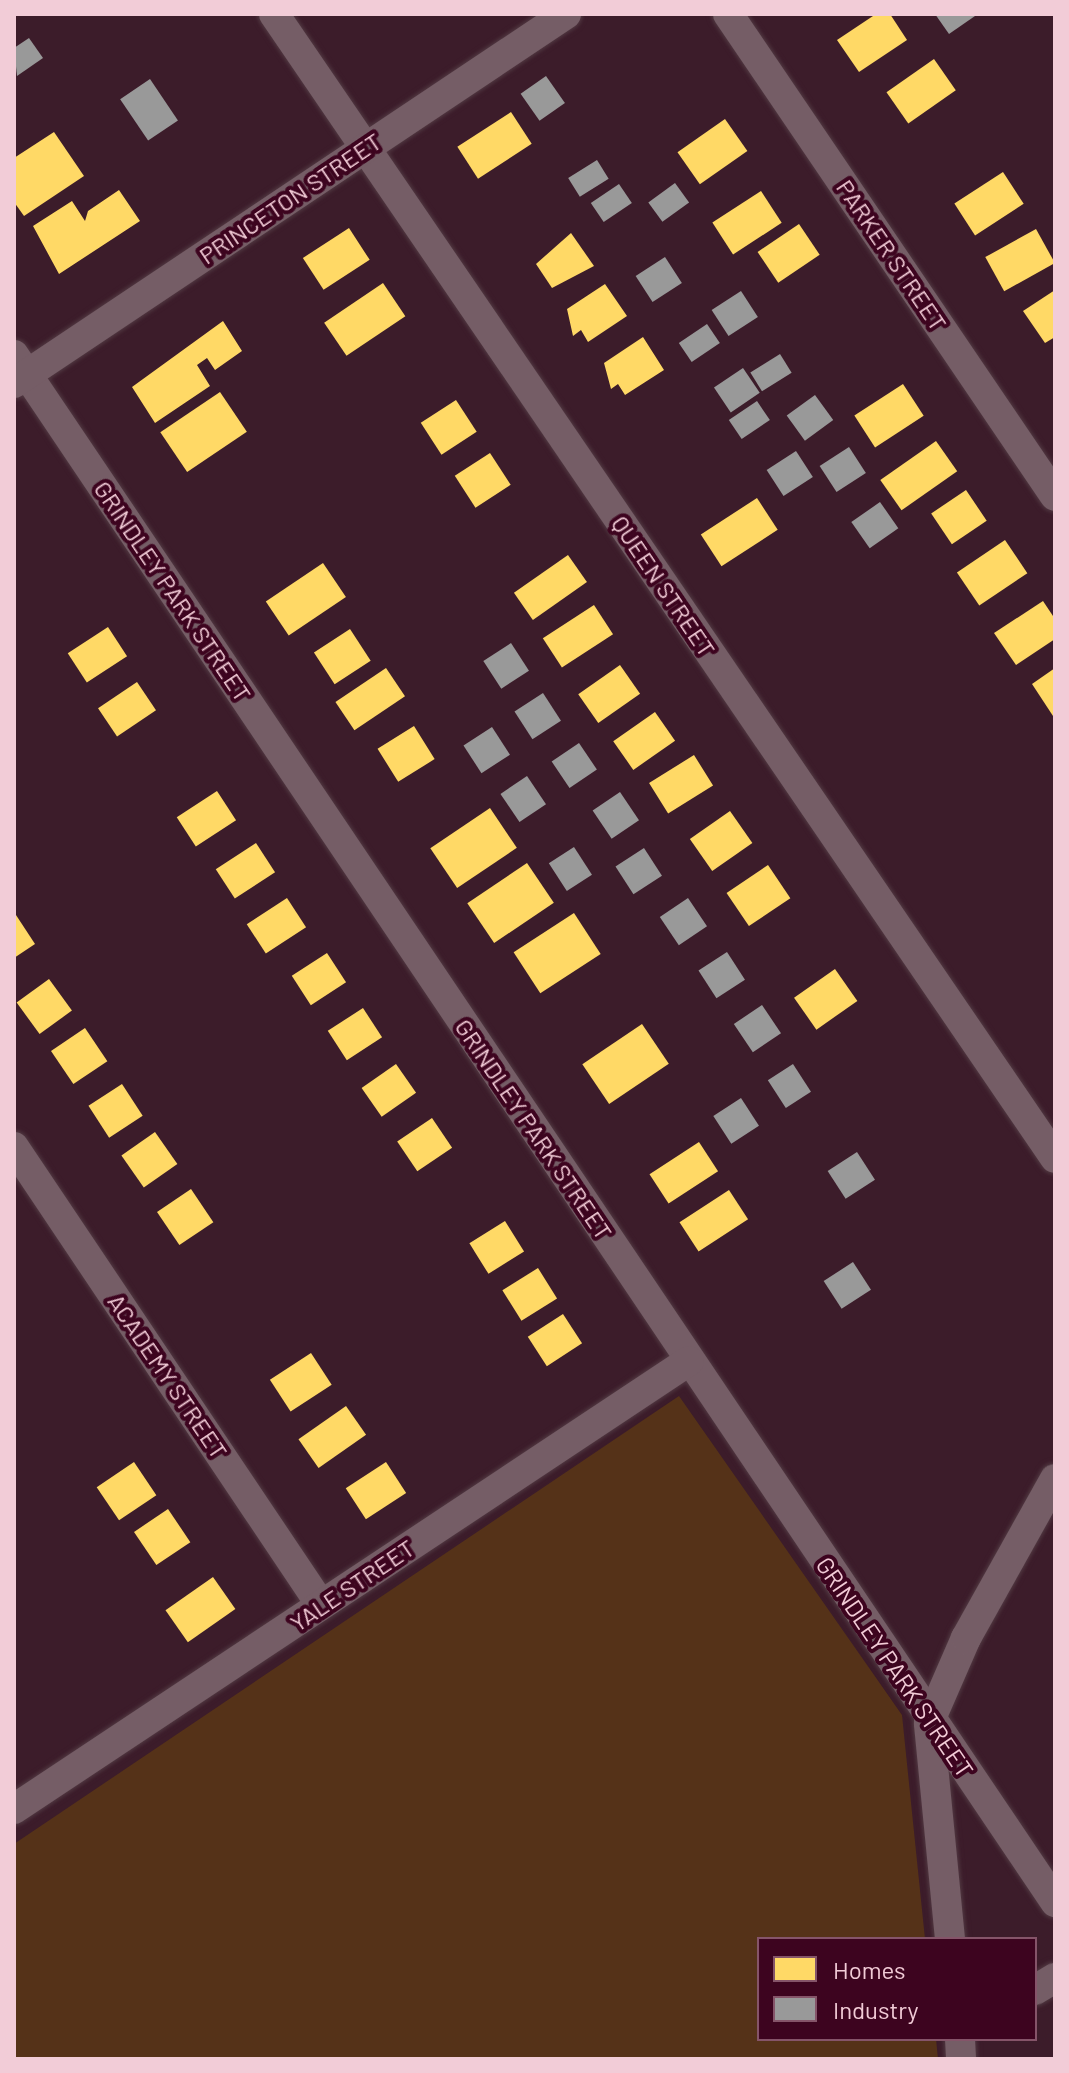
<!DOCTYPE html>
<html>
<head>
<meta charset="utf-8">
<style>
	body { margin:0 }
	#map { position:relative; width:1069px; height:2073px; overflow:hidden; background:#3c1c2a; font-family:Barlow,sans-serif }
	div>[style] { position:absolute }
	.green>* { inset:0; background:#553218 }
	.homes>* { inset:0; background:#ffd966; transform-origin:0 0 }
	.industry>* { inset:0; background:#999; transform-origin:0 0 }
	.roads { filter:drop-shadow(0 0 2px #513942) drop-shadow(0 0 2px #513942) }
	.minor>* { height:30px; margin:-15px; padding:0 15px; transform-origin:15px; border-radius:15px; background:#755d66 }
	span { translate:-50% -50%; white-space:nowrap; text-align:center; line-height:1.15; -webkit-text-stroke:8px #3d041f; paint-order:stroke }
	.street-label { font-size:24px; color:#f2ccd7 }
	.frame { position:absolute; inset:0; border:16px solid #f2ccd7; pointer-events:none }
	.legend { position:absolute; left:757px; top:1937px; width:280px; height:104px; box-sizing:border-box; background:#3d041f; border:2px solid #855469; margin:0; padding:10px 14px; list-style:none; font-size:24px; color:#f2ccd7 }
	.legend li { display:flex; align-items:center; gap:16px; height:40px }
	.legend b { width:40px; border:2px solid #855469 }
</style>
</head>
<body>
<div id="map">
	<div class="green">
		<div style="clip-path:polygon(679px 1396px,902px 1715px,925px 1939px,759px 1939px,759px 2039px,936px 2039px,938px 2059px,14px 2059px,14px 1844px)"></div>
	</div>
	<div class="homes">
		<div style="clip-path:polygon(876px 14px,890px 14px,907px 40px,859px 72px,837px 40px)"></div>
		<div style="left:934px;top:59px;width:38px;height:58px;rotate:55deg"></div>
		<div style="left:511px;top:112px;width:38px;height:64px;rotate:57deg"></div>
		<div style="left:725px;top:119px;width:39px;height:58px;rotate:55deg"></div>
		<div style="clip-path:polygon(54px 132px,84px 176px,24px 216px,14px 202px,14px 158px)"></div>
		<div style="left:1003px;top:172px;width:38px;height:58px;rotate:57deg"></div>
		<div style="clip-path:polygon(119px 190px,140px 221px,59px 274px,33px 226px,72px 201px,85px 221px,88px 211px)"></div>
		<div style="left:761px;top:191px;width:38px;height:58px;rotate:57deg"></div>
		<div style="left:799px;top:224px;width:37px;height:50px;rotate:56deg"></div>
		<div style="left:349px;top:228px;width:38px;height:55px;rotate:57deg"></div>
		<div style="left:1036px;top:229px;width:39px;height:58px;rotate:61deg"></div>
		<div style="clip-path:polygon(571px 233px,594px 266px,552px 288px,536px 264px)"></div>
		<div style="left:383px;top:283px;width:40px;height:71px;rotate:56deg"></div>
		<div style="clip-path:polygon(605px 284px,627px 316px,588px 342px,581px 330px,573px 336px,567px 309px)"></div>
		<div style="clip-path:polygon(1055px 290px,1055px 337px,1045px 343px,1023px 311px)"></div>
		<div style="clip-path:polygon(223px 321px,242px 351px,215px 370px,207px 358px,197px 365px,210px 386px,155px 423px,132px 387px)"></div>
		<div style="clip-path:polygon(643px 337px,664px 370px,625px 395px,618px 384px,611px 389px,604px 363px)"></div>
		<div style="left:903px;top:384px;width:38px;height:58px;rotate:57deg"></div>
		<div style="left:220px;top:392px;width:48px;height:72px;rotate:56deg"></div>
		<div style="left:456px;top:400px;width:38px;height:42px;rotate:57deg"></div>
		<div style="left:936px;top:441px;width:37px;height:68px;rotate:55deg"></div>
		<div style="left:490px;top:453px;width:38px;height:42px;rotate:57deg"></div>
		<div style="left:966px;top:490px;width:37px;height:42px;rotate:56deg"></div>
		<div style="left:757px;top:498px;width:38px;height:67px;rotate:57deg"></div>
		<div style="left:1005px;top:540px;width:40px;height:58px;rotate:56deg"></div>
		<div style="left:568px;top:555px;width:33px;height:66px;rotate:55deg"></div>
		<div style="left:323px;top:563px;width:41px;height:69px;rotate:56deg"></div>
		<div style="clip-path:polygon(1043px 601px,1055px 619px,1055px 639px,1016px 665px,994px 633px)"></div>
		<div style="left:594px;top:605px;width:35px;height:61px;rotate:57deg"></div>
		<div style="left:108px;top:627px;width:35px;height:48px;rotate:57deg"></div>
		<div style="left:350px;top:629px;width:38px;height:43px;rotate:57deg"></div>
		<div style="left:620px;top:665px;width:35px;height:51px;rotate:55deg"></div>
		<div style="left:386px;top:668px;width:34px;height:61px;rotate:56deg"></div>
		<div style="clip-path:polygon(1055px 668px,1055px 715px,1053px 716px,1032px 684px)"></div>
		<div style="left:137px;top:682px;width:34px;height:47px;rotate:56deg"></div>
		<div style="left:655px;top:712px;width:35px;height:51px;rotate:55deg"></div>
		<div style="left:414px;top:726px;width:39px;height:43px;rotate:58deg"></div>
		<div style="left:694px;top:755px;width:36px;height:53px;rotate:58deg"></div>
		<div style="left:217px;top:791px;width:35px;height:48px;rotate:57deg"></div>
		<div style="left:490px;top:808px;width:48px;height:72px;rotate:56deg"></div>
		<div style="left:730px;top:811px;width:39px;height:49px;rotate:55deg"></div>
		<div style="left:256px;top:843px;width:35px;height:48px;rotate:57deg"></div>
		<div style="left:527px;top:863px;width:48px;height:72px;rotate:56deg"></div>
		<div style="left:768px;top:865px;width:40px;height:50px;rotate:56deg"></div>
		<div style="left:287px;top:898px;width:35px;height:48px;rotate:57deg"></div>
		<div style="left:574px;top:913px;width:49px;height:72px;rotate:57deg"></div>
		<div style="clip-path:polygon(16px 915px,35px 944px,14px 958px,14px 916px)"></div>
		<div style="left:327px;top:953px;width:35px;height:42px;rotate:57deg"></div>
		<div style="left:835px;top:969px;width:39px;height:50px;rotate:55deg"></div>
		<div style="left:49px;top:979px;width:39px;height:40px;rotate:54deg"></div>
		<div style="left:363px;top:1008px;width:35px;height:42px;rotate:57deg"></div>
		<div style="left:642px;top:1024px;width:48px;height:72px;rotate:56deg"></div>
		<div style="left:85px;top:1028px;width:40px;height:41px;rotate:56deg"></div>
		<div style="left:396px;top:1064px;width:35px;height:42px;rotate:55deg"></div>
		<div style="left:122px;top:1084px;width:38px;height:40px;rotate:57deg"></div>
		<div style="left:432px;top:1118px;width:36px;height:42px;rotate:56deg"></div>
		<div style="left:155px;top:1132px;width:39px;height:41px;rotate:55deg"></div>
		<div style="left:699px;top:1142px;width:35px;height:59px;rotate:57deg"></div>
		<div style="left:191px;top:1189px;width:40px;height:41px;rotate:56deg"></div>
		<div style="left:729px;top:1190px;width:35px;height:59px;rotate:57deg"></div>
		<div style="left:505px;top:1221px;width:36px;height:42px;rotate:58deg"></div>
		<div style="left:538px;top:1268px;width:36px;height:42px;rotate:58deg"></div>
		<div style="left:563px;top:1314px;width:35px;height:42px;rotate:57deg"></div>
		<div style="left:311px;top:1353px;width:38px;height:49px;rotate:57deg"></div>
		<div style="left:346px;top:1406px;width:35px;height:58px;rotate:55deg"></div>
		<div style="left:134px;top:1462px;width:40px;height:45px;rotate:56deg"></div>
		<div style="left:386px;top:1462px;width:37px;height:48px;rotate:57deg"></div>
		<div style="left:168px;top:1509px;width:40px;height:41px;rotate:56deg"></div>
		<div style="left:213px;top:1577px;width:39px;height:58px;rotate:55deg"></div>
	</div>
	<div class="industry">
		<div style="clip-path:polygon(935px 14px,973px 14px,975px 16px,949px 34px)"></div>
		<div style="clip-path:polygon(29px 38px,43px 58px,17px 76px,14px 48px)"></div>
		<div style="left:546px;top:76px;width:33px;height:31px;rotate:55deg"></div>
		<div style="left:150px;top:79px;width:50px;height:36px;rotate:56deg"></div>
		<div style="left:597px;top:160px;width:22px;height:34px;rotate:58deg"></div>
		<div style="left:675px;top:183px;width:24px;height:33px;rotate:54deg"></div>
		<div style="left:619px;top:184px;width:23px;height:34px;rotate:56deg"></div>
		<div style="left:665px;top:257px;width:31px;height:35px;rotate:57deg"></div>
		<div style="left:741px;top:291px;width:31px;height:35px;rotate:57deg"></div>
		<div style="left:707px;top:324px;width:23px;height:34px;rotate:56deg"></div>
		<div style="left:780px;top:354px;width:22px;height:35px;rotate:58deg"></div>
		<div style="left:743px;top:368px;width:30px;height:35px;rotate:56deg"></div>
		<div style="left:815px;top:395px;width:31px;height:35px;rotate:54deg"></div>
		<div style="left:757px;top:401px;width:23px;height:34px;rotate:56deg"></div>
		<div style="left:849px;top:447px;width:31px;height:35px;rotate:57deg"></div>
		<div style="left:796px;top:451px;width:31px;height:35px;rotate:57deg"></div>
		<div style="left:880px;top:502px;width:32px;height:35px;rotate:55deg"></div>
		<div style="left:511px;top:643px;width:33px;height:33px;rotate:57deg"></div>
		<div style="left:543px;top:693px;width:33px;height:34px;rotate:57deg"></div>
		<div style="left:492px;top:727px;width:33px;height:34px;rotate:57deg"></div>
		<div style="left:579px;top:743px;width:32px;height:33px;rotate:56deg"></div>
		<div style="left:527px;top:776px;width:34px;height:32px;rotate:56deg"></div>
		<div style="left:620px;top:792px;width:34px;height:33px;rotate:56deg"></div>
		<div style="left:574px;top:847px;width:33px;height:30px;rotate:57deg"></div>
		<div style="left:644px;top:848px;width:33px;height:34px;rotate:57deg"></div>
		<div style="left:688px;top:898px;width:34px;height:34px;rotate:56deg"></div>
		<div style="left:727px;top:952px;width:33px;height:34px;rotate:57deg"></div>
		<div style="left:762px;top:1005px;width:34px;height:34px;rotate:56deg"></div>
		<div style="left:793px;top:1064px;width:33px;height:30px;rotate:57deg"></div>
		<div style="left:741px;top:1098px;width:33px;height:33px;rotate:57deg"></div>
		<div style="left:857px;top:1152px;width:33px;height:35px;rotate:57deg"></div>
		<div style="left:853px;top:1262px;width:33px;height:35px;rotate:57deg"></div>
	</div>
	<div class="roads">
		<div class="minor">
			<div style="left:274px;top:14px;width:1385px;rotate:55.68deg"></div>
			<div style="left:728px;top:14px;width:582px;rotate:55.85deg"></div>
			<div style="left:14px;top:355px;width:1865px;rotate:56.06deg"></div>
			<div style="left:14px;top:383px;width:664px;rotate:-33.76deg"></div>
			<div style="left:14px;top:1147px;width:551px;rotate:56.17deg"></div>
			<div style="left:14px;top:1809px;width:810px;rotate:-33.57deg"></div>
			<div style="left:950px;top:1939px;width:217px;rotate:-95.6deg"></div>
			<div style="left:929px;top:1723px;width:93px;rotate:-66.5deg"></div>
			<div style="left:966px;top:1638px;width:182px;rotate:-60.8deg"></div>
			<div style="left:1035px;top:1990px;width:23px;rotate:-31deg"></div>
			<div style="left:960px;top:2039px;width:20px;rotate:87deg"></div>
		</div>
	</div>
	<div class="street-label">
		<span style="left:290px;top:198px;rotate:-34deg">PRINCETON STREET</span>
		<span style="left:892px;top:255px;rotate:56deg">PARKER STREET</span>
		<span style="left:664px;top:586px;rotate:56deg">QUEEN STREET</span>
		<span style="left:173px;top:591px;rotate:56deg">GRINDLEY PARK STREET</span>
		<span style="left:534px;top:1129px;rotate:56deg">GRINDLEY PARK STREET</span>
		<span style="left:168px;top:1376px;rotate:56deg">ACADEMY STREET</span>
		<span style="left:352px;top:1585px;rotate:-34deg">YALE STREET</span>
		<span style="left:895px;top:1667px;rotate:56deg">GRINDLEY PARK STREET</span>
	</div>
	<div class="frame"></div>
	<ul class="legend">
	<li><b style="height:22px;background:#ffd966"></b>Homes</li>
	<li><b style="height:22px;background:#999"></b>Industry</li>
	</ul>
</div>
</body>
</html>
